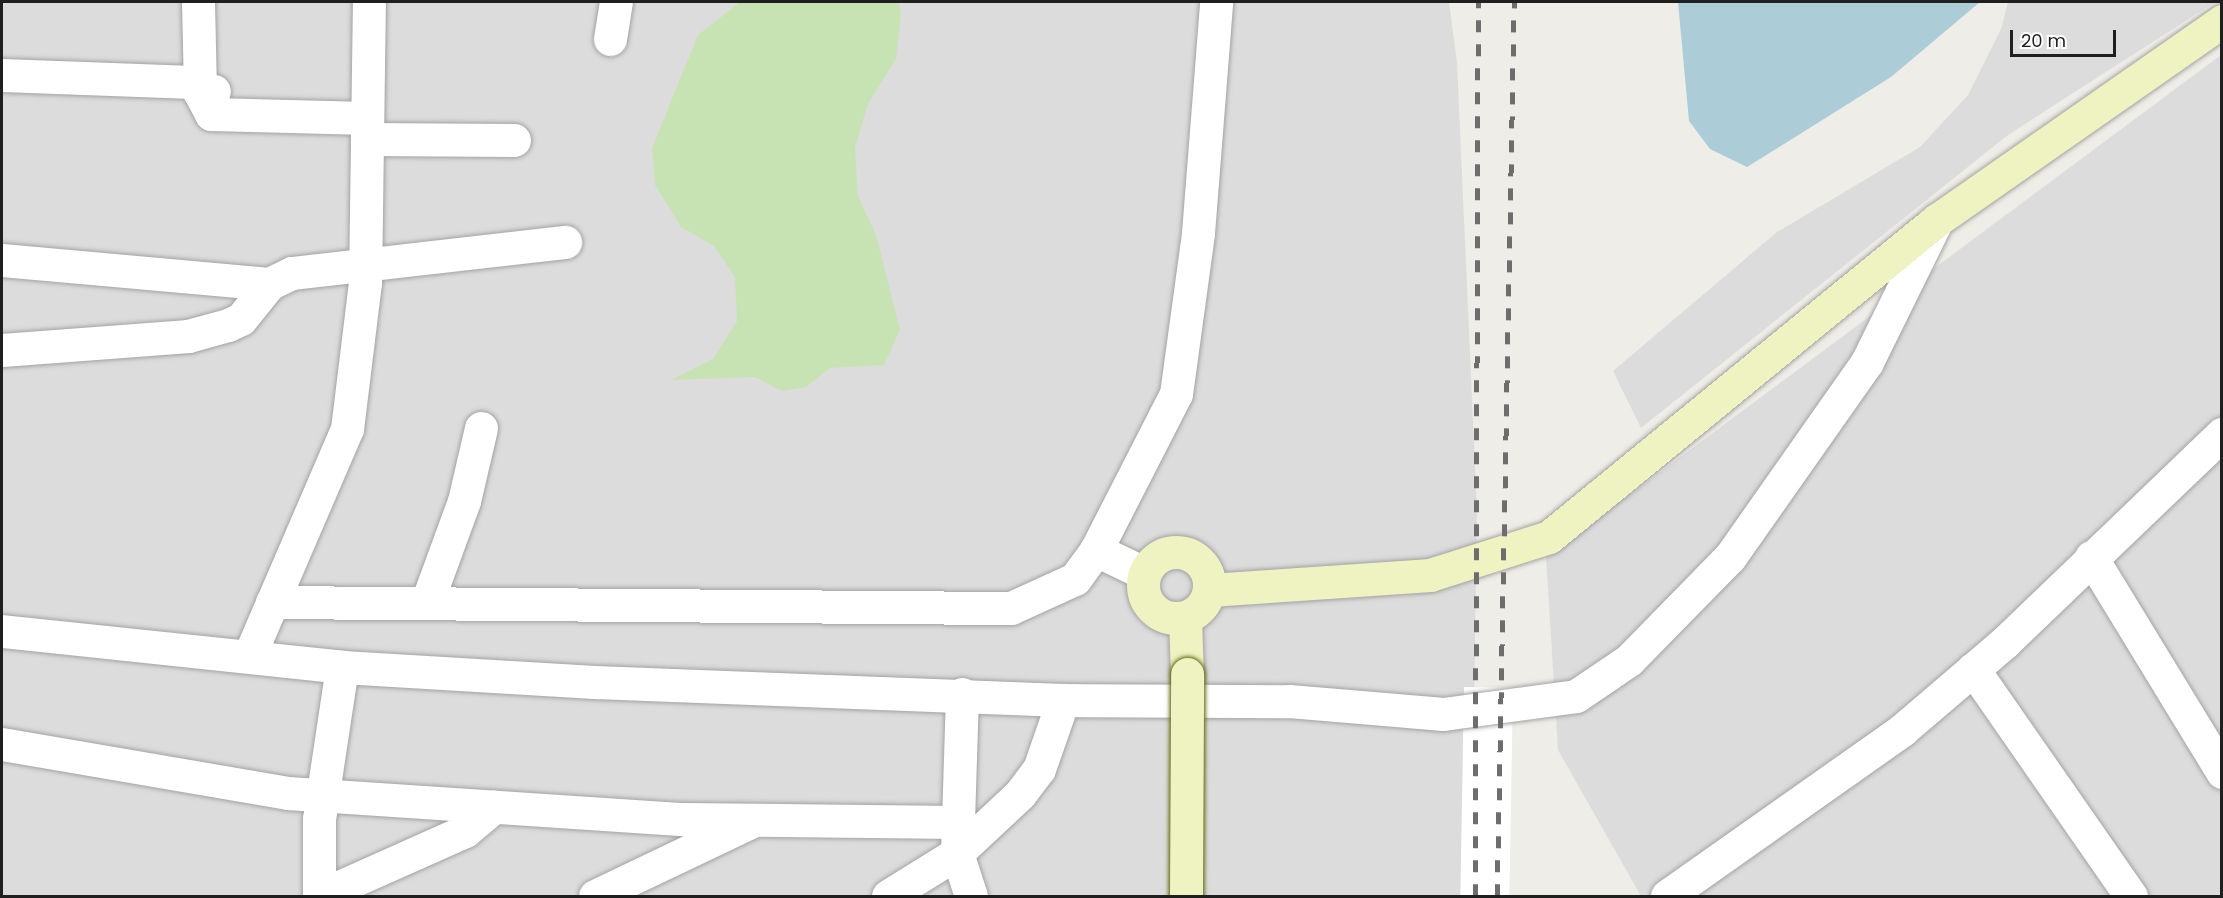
<!DOCTYPE html>
<html>
<head>
<meta charset="utf-8">
<style>
	body { margin:0 }
	#map { position:relative; width:2223px; height:898px; overflow:hidden; background:#efede7; font-family:Poppins,sans-serif }
	div>[style] { position:absolute }
	.residential>* { inset:0; background:#dddcdc }
	.grass>* { inset:0; background:#c8e3b3 }
	.water>* { inset:0; background:#acccd7 }
	.pier>* { inset:0; background:#fff; transform-origin:0 0 }
	.roads { filter:drop-shadow(0 0 2px #a3a3a3) drop-shadow(0 0 2px #a3a3a3) }
	.street>* { height:33px; margin:-16.5px; padding:0 16.5px; transform-origin:16.5px; border-radius:16.5px; background:#fff }
	.secondary>* { height:33px; margin:-16.5px; padding:0 16.5px; transform-origin:16.5px; border-radius:16.5px; background:#eef3c1 }
	.secondary>.ring { margin:-16.5px; padding:0; box-sizing:content-box; background:none; border:33px solid #eef3c1; border-radius:50% }
	.rail>* { height:4.5px; margin-top:-2.25px; transform-origin:0; background:repeating-linear-gradient(90deg,#6d6d6d 0 12px,transparent 0 24px) }
	.bridges { filter:drop-shadow(0 0 2px #5e6b11) drop-shadow(0 0 2px #5e6b11) }
	.secondary-bridge>* { height:33px; margin:-16.5px; padding:0 16.5px; transform-origin:16.5px; border-radius:16.5px; background:#eef3c1 }
	span { translate:-50% -50%; white-space:nowrap; text-align:center; line-height:1.15; -webkit-text-stroke:4.5px #fff; paint-order:stroke }
	.frame { position:absolute; inset:0; border:3px solid #1f1f1f; pointer-events:none }
	.scale { position:absolute; left:2010px; top:30px; width:106px; height:27px; box-sizing:border-box; border:3px solid #1f1f1f; border-top:0; padding-left:8px; font-size:18px; line-height:21px; white-space:nowrap; color:#1f1f1f; -webkit-text-stroke:4px #fff; paint-order:stroke }
</style>
</head>
<body>
<div id="map">
	<div class="residential">
		<div style="clip-path:polygon(2px 2px,1449px 2px,1457px 63px,1477px 510px,1471px 896px,2px 896px)"></div>
		<div style="clip-path:polygon(2008px 2px,2215px 2px,2008px 135px,1641px 428px,1613px 371px,1777px 232px,1920px 147px,1968px 95px,2001px 29px)"></div>
		<div style="clip-path:polygon(2221px 55px,2221px 896px,1641px 896px,1558px 750px,1546px 557px)"></div>
	</div>
	<div class="grass">
		<div style="clip-path:polygon(740px 2px,899px 2px,901px 14px,896px 59px,868px 104px,855px 147px,858px 196px,876px 235px,900px 330px,884px 365px,830px 368px,806px 387px,782px 391px,755px 377px,671px 380px,713px 359px,737px 321px,735px 277px,714px 246px,681px 227px,655px 185px,652px 148px,698px 35px)"></div>
	</div>
	<div class="water">
		<div style="clip-path:polygon(1678px 2px,1980px 2px,1891px 77px,1747px 167px,1710px 149px,1689px 121px)"></div>
	</div>
	<div class="pier">
		<div style="left:1464px;top:687px;width:49px;height:209px;rotate:1deg"></div>
	</div>
	<div class="roads">
		<div class="street">
			<div style="left:198px;top:2px;width:91px;rotate:88.7deg"></div>
			<div style="left:200px;top:93px;width:24px;rotate:62deg"></div>
			<div style="left:211px;top:114px;width:156px;rotate:1.5deg"></div>
			<div style="left:610px;top:39px;width:37px;rotate:-81deg"></div>
			<div style="left:2px;top:75px;width:191px;rotate:2.1deg"></div>
			<div style="left:193px;top:82px;width:13px;rotate:58deg"></div>
			<div style="left:200px;top:93px;width:14px;rotate:-8deg"></div>
			<div style="left:367px;top:139px;width:147px;rotate:0.4deg"></div>
			<div style="left:2px;top:260px;width:268px;rotate:5.1deg"></div>
			<div style="left:2px;top:350px;width:187px;rotate:-4.3deg"></div>
			<div style="left:188px;top:336px;width:41px;rotate:-15.4deg"></div>
			<div style="left:228px;top:325px;width:14px;rotate:-25deg"></div>
			<div style="left:241px;top:319px;width:45px;rotate:-51.3deg"></div>
			<div style="left:269px;top:284px;width:25px;rotate:-26deg"></div>
			<div style="left:292px;top:273px;width:275px;rotate:-6.5deg"></div>
			<div style="left:1096px;top:550px;width:53px;rotate:25.6deg"></div>
			<div style="left:2091px;top:557px;width:252px;rotate:58.6deg"></div>
			<div style="left:272px;top:602px;width:739px;rotate:0.47deg"></div>
			<div style="left:1011px;top:608px;width:70px;rotate:-24.4deg"></div>
			<div style="left:1075px;top:579px;width:36px;rotate:-54deg"></div>
			<div style="left:1096px;top:550px;width:175px;rotate:-62.9deg"></div>
			<div style="left:1176px;top:394px;width:162px;rotate:-82.2deg"></div>
			<div style="left:1198px;top:233px;width:232px;rotate:-85.5deg"></div>
			<div style="left:427px;top:602px;width:108px;rotate:-69.9deg"></div>
			<div style="left:464px;top:501px;width:75px;rotate:-76.9deg"></div>
			<div style="left:2px;top:631px;width:342px;rotate:6deg"></div>
			<div style="left:342px;top:667px;width:253px;rotate:3.4deg"></div>
			<div style="left:595px;top:682px;width:468px;rotate:2.2deg"></div>
			<div style="left:1063px;top:700px;width:226px;rotate:0.3deg"></div>
			<div style="left:1289px;top:701px;width:155px;rotate:4.8deg"></div>
			<div style="left:1443px;top:714px;width:134px;rotate:-7.7deg"></div>
			<div style="left:1576px;top:696px;width:64px;rotate:-34.2deg"></div>
			<div style="left:1629px;top:660px;width:144px;rotate:-45.6deg"></div>
			<div style="left:1730px;top:557px;width:238px;rotate:-54.9deg"></div>
			<div style="left:1867px;top:362px;width:158px;rotate:-63.8deg"></div>
			<div style="left:250px;top:654px;width:245px;rotate:-66.7deg"></div>
			<div style="left:347px;top:429px;width:147px;rotate:-83deg"></div>
			<div style="left:365px;top:283px;width:281px;rotate:-89.2deg"></div>
			<div style="left:1973px;top:669px;width:277px;rotate:55.2deg"></div>
			<div style="left:962px;top:694px;width:159px;rotate:91.8deg"></div>
			<div style="left:957px;top:853px;width:45px;rotate:72deg"></div>
			<div style="left:2px;top:744px;width:290px;rotate:9.7deg"></div>
			<div style="left:288px;top:793px;width:396px;rotate:3.8deg"></div>
			<div style="left:683px;top:819px;width:275px;rotate:0.6deg"></div>
			<div style="left:319px;top:896px;width:77px;rotate:-90deg"></div>
			<div style="left:319px;top:819px;width:154px;rotate:-81.4deg"></div>
			<div style="left:319px;top:896px;width:160px;rotate:-24deg"></div>
			<div style="left:465px;top:831px;width:38px;rotate:-40deg"></div>
			<div style="left:595px;top:896px;width:174px;rotate:-25.5deg"></div>
			<div style="left:888px;top:896px;width:81px;rotate:-31.9deg"></div>
			<div style="left:957px;top:853px;width:86px;rotate:-43.1deg"></div>
			<div style="left:1020px;top:794px;width:31px;rotate:-53deg"></div>
			<div style="left:1039px;top:769px;width:73px;rotate:-70.8deg"></div>
			<div style="left:1667px;top:896px;width:288px;rotate:-35.2deg"></div>
			<div style="left:1902px;top:730px;width:135px;rotate:-40.5deg"></div>
			<div style="left:2005px;top:642px;width:301px;rotate:-43.8deg"></div>
		</div>
		<div class="secondary">
			<div class="ring" style="left:1143px;top:552px;width:33px;height:33px"></div>
			<div style="left:1210px;top:590px;width:221px;rotate:-3.9deg"></div>
			<div style="left:1430px;top:575px;width:125px;rotate:-17.7deg"></div>
			<div style="left:1549px;top:537px;width:501px;rotate:-39.25deg"></div>
			<div style="left:1937px;top:220px;width:348px;rotate:-34.9deg"></div>
			<div style="left:1185px;top:618px;width:56px;rotate:88deg"></div>
		</div>
	</div>
	<div class="rail">
		<div style="left:1475px;top:896px;width:894px;rotate:-89.81deg"></div>
		<div style="left:1497px;top:896px;width:894px;rotate:-88.91deg"></div>
	</div>
	<div class="bridges">
		<div class="secondary-bridge">
			<div style="left:1186px;top:896px;width:222px;rotate:-89.7deg"></div>
		</div>
	</div>
	<div class="frame"></div>
	<div class="scale">20 m</div>
</div>
</body>
</html>
